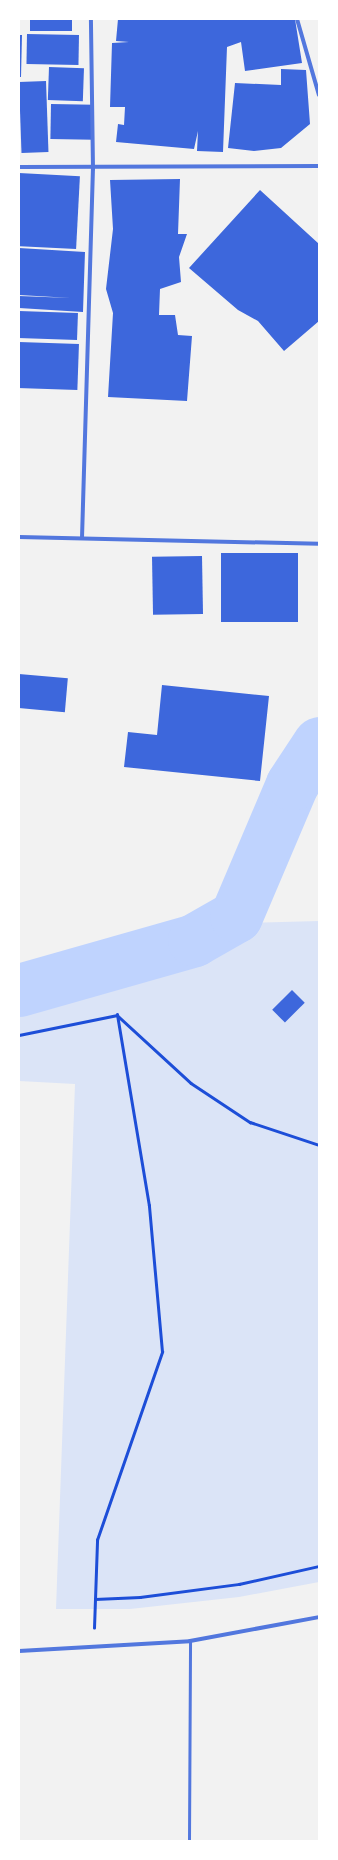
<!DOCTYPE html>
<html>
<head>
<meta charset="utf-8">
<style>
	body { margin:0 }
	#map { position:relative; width:338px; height:1860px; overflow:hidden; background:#f2f2f2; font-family:Karla,sans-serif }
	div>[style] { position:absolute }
	.green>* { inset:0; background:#dbe4f7 }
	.river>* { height:53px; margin:-26.5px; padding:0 26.5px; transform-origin:26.5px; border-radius:26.5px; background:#bfd3fe }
	.building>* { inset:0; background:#3d67dc; transform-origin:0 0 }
	.path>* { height:2.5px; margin:-1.25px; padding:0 1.25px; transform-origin:1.25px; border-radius:1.25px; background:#1d4ed8 }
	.service>* { height:3px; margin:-1.5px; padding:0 1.5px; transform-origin:1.5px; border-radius:1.5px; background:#5277de }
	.minor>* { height:4px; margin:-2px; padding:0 2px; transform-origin:2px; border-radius:2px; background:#5277de }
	span { translate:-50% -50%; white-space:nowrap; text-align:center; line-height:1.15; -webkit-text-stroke:3px #fff; paint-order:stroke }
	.frame { position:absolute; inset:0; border:20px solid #fff; pointer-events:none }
</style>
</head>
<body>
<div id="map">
	<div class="green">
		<div style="clip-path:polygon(319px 921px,319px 1582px,239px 1597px,130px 1609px,56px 1609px,75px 1084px,19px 1081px,19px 1005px,193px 956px,244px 923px)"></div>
	</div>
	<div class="river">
		<div style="left:19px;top:990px;width:182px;rotate:-15.9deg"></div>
		<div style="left:194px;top:940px;width:48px;rotate:-29.7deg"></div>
		<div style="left:236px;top:916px;width:143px;rotate:-67deg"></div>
		<div style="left:292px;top:784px;width:49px;rotate:-56.6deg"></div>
	</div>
	<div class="building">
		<div style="left:30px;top:19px;width:42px;height:12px"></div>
		<div style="clip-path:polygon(118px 19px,295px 19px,302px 63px,245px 71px,241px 42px,227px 47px,223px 152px,197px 151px,198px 131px,194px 149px,116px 142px,118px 124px,124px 125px,125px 107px,110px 107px,112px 43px,129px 42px,116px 41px)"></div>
		<div style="left:27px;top:34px;width:52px;height:30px;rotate:1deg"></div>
		<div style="clip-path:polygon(19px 35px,22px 35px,21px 77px,19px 77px)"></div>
		<div style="left:49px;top:67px;width:35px;height:33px;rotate:2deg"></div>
		<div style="clip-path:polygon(281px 69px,306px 70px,310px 124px,281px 148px,254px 151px,228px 148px,235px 83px,281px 85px)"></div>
		<div style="left:46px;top:81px;width:71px;height:27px;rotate:88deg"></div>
		<div style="left:51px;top:104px;width:43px;height:35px;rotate:1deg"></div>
		<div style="left:19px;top:173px;width:61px;height:73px;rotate:3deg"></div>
		<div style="clip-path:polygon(180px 179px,178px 234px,187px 234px,179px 257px,181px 282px,160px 289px,159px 315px,175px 315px,178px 335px,192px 336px,187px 401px,108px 397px,113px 313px,106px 289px,113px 229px,110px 180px)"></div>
		<div style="clip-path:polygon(260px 190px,319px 244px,319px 321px,284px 351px,258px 321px,238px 310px,189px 268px)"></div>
		<div style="clip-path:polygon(19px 248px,85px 252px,83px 312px,19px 308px,19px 296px,71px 298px,19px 295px)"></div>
		<div style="left:19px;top:311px;width:59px;height:27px;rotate:2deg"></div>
		<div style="left:19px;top:342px;width:60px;height:46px;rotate:2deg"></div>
		<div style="left:221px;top:553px;width:77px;height:69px"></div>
		<div style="left:202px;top:556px;width:58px;height:50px;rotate:89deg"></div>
		<div style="left:19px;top:674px;width:49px;height:34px;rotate:5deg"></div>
		<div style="clip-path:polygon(162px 685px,269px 696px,260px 781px,124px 767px,128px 732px,157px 735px)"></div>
		<div style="left:292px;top:990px;width:18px;height:28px;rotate:45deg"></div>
	</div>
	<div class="path">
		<div style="left:19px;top:1035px;width:100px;rotate:-11.5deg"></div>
		<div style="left:117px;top:1015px;width:100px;rotate:42.6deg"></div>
		<div style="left:191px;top:1083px;width:71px;rotate:33.5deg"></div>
		<div style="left:250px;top:1122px;width:73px;rotate:18.4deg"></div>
		<div style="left:95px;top:1599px;width:45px;rotate:-2.5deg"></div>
		<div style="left:140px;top:1597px;width:100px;rotate:-7.5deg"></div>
		<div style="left:239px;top:1584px;width:82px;rotate:-12.7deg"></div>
		<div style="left:94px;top:1628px;width:88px;rotate:-88deg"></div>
		<div style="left:97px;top:1540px;width:199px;rotate:-70.9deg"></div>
		<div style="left:162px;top:1352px;width:147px;rotate:-95.1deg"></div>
		<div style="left:149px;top:1206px;width:194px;rotate:-99.5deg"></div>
	</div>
	<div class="service">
		<div style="left:189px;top:1841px;width:200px;rotate:-89.7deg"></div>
	</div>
	<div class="minor">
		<div style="left:297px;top:19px;width:79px;rotate:73.9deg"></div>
		<div style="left:19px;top:167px;width:300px;rotate:-0.2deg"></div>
		<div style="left:19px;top:537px;width:300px;rotate:1.3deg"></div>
		<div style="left:82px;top:538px;width:369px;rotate:-88.3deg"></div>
		<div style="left:93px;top:169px;width:150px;rotate:-90.8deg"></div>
		<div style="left:19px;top:1651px;width:171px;rotate:-3.3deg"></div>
		<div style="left:190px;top:1641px;width:131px;rotate:-10.5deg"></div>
	</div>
	<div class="frame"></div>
</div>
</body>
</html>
